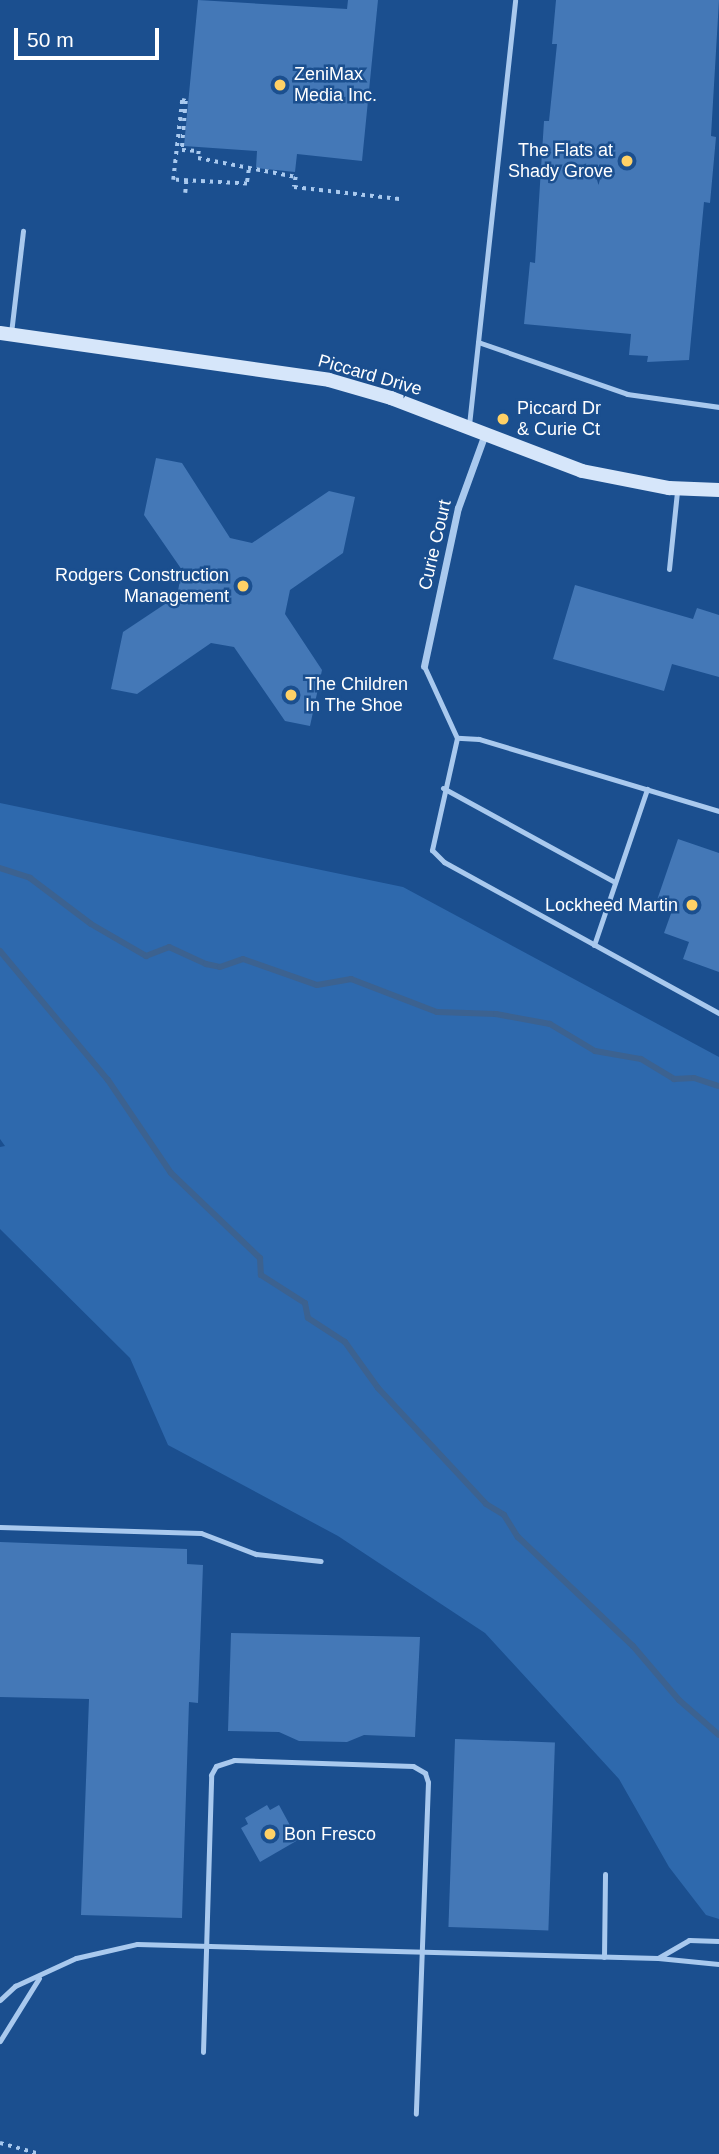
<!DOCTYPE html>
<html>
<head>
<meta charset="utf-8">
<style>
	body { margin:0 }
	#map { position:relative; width:719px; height:2154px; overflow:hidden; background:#1b4f8f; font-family:Arial,sans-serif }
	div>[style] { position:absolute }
	.green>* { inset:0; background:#2e69ad }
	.stream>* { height:6px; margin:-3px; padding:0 3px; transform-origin:3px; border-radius:3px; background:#3c6290 }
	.building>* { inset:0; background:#4478b7; transform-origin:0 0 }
	.path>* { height:3.5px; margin-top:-1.75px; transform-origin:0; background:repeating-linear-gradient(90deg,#a9c9ee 0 3.5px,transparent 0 8.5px) }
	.lane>* { height:5px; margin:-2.5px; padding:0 2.5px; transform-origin:2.5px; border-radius:2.5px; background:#a9c9ee }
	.street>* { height:7px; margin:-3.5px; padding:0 3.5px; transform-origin:3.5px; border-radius:3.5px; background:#a9c9ee }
	.secondary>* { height:14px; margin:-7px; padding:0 7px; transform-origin:7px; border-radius:7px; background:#d6e6fa }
	.dots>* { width:19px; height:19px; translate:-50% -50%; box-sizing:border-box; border:4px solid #1b4f8f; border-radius:50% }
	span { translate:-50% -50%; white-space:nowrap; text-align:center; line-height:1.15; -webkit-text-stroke:5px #1b4f8f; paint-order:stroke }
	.poi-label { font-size:18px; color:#fff }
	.left { translate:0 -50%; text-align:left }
	.right { translate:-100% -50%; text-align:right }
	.street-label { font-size:18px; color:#fff }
	.scale { position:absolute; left:14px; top:28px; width:145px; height:32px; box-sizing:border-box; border:4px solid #fff; border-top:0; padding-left:9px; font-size:21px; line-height:24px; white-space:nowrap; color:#fff; -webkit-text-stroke:5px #1b4f8f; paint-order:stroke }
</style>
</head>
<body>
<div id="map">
	<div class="green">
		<div style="clip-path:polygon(0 803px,403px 887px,719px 1057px,719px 1919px,706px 1915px,669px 1867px,619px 1779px,485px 1633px,338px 1536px,168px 1445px,130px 1358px,0 1229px,0 1147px,5px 1146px,0 1139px)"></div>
	</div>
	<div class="stream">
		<div style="left:0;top:868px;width:32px;rotate:18deg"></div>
		<div style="left:30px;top:878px;width:76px;rotate:37deg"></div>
		<div style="left:91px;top:924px;width:64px;rotate:30.2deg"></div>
		<div style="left:146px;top:956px;width:25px;rotate:-21deg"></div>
		<div style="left:169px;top:947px;width:41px;rotate:24.7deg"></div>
		<div style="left:206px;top:964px;width:14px;rotate:12deg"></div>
		<div style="left:220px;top:967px;width:24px;rotate:-19deg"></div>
		<div style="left:243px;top:959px;width:78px;rotate:19.4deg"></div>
		<div style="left:317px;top:985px;width:35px;rotate:-10deg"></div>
		<div style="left:351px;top:979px;width:92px;rotate:21deg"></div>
		<div style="left:437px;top:1012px;width:59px;rotate:1.9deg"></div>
		<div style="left:496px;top:1014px;width:55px;rotate:10.5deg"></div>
		<div style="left:550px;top:1024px;width:52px;rotate:31deg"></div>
		<div style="left:595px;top:1051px;width:47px;rotate:9.9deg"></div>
		<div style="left:641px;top:1059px;width:39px;rotate:31deg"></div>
		<div style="left:674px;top:1079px;width:20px;rotate:-3deg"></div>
		<div style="left:694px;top:1078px;width:26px;rotate:18deg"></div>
		<div style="left:0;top:951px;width:168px;rotate:50.1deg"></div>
		<div style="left:108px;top:1080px;width:112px;rotate:55.9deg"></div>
		<div style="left:171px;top:1173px;width:123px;rotate:43.7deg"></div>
		<div style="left:260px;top:1258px;width:17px;rotate:87deg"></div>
		<div style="left:261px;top:1275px;width:52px;rotate:32.5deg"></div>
		<div style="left:305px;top:1303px;width:15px;rotate:79deg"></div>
		<div style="left:308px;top:1318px;width:44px;rotate:33deg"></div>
		<div style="left:345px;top:1342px;width:57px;rotate:54.3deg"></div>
		<div style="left:378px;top:1388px;width:158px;rotate:47deg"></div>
		<div style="left:486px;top:1504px;width:21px;rotate:31deg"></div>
		<div style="left:504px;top:1515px;width:26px;rotate:58deg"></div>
		<div style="left:518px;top:1537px;width:158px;rotate:43.5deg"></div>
		<div style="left:633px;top:1646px;width:71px;rotate:49.6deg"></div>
		<div style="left:679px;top:1700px;width:53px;rotate:41.2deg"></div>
	</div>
	<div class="building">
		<div style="clip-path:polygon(198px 0,347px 9px,348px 0,378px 0,362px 161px,297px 154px,295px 172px,256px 168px,257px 151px,184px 146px)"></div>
		<div style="clip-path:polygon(556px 0,719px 0,711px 136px,716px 137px,710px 203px,704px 202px,689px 360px,647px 362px,648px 356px,629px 355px,631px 334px,524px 324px,530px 262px,535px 263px,544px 121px,549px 121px,557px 44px,552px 44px)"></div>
		<div style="clip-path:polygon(156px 458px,182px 463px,230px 538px,252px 543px,329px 491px,355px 497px,343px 553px,290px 590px,285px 614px,322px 670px,310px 726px,285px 721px,234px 647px,211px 643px,137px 694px,111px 689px,123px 632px,177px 596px,182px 570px,144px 515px)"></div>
		<div style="clip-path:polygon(575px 585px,693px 619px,697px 608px,719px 615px,719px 677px,672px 664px,664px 691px,553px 659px)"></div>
		<div style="clip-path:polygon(678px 839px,719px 853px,719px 972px,683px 959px,689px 942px,664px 933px,673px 908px,656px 903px)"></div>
		<div style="clip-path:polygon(0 1542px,187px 1549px,187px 1564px,203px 1565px,198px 1703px,189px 1702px,182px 1918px,81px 1915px,89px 1699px,0 1697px)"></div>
		<div style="clip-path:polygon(231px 1633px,420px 1637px,415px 1737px,364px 1735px,347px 1742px,299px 1741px,279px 1732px,228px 1731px)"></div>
		<div style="left:455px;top:1739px;width:100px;height:188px;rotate:2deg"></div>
		<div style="clip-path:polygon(267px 1805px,270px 1810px,279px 1805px,298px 1840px,260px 1862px,241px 1828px,248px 1824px,245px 1818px)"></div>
	</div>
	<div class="path">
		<div style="left:249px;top:170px;width:14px;rotate:98deg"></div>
		<div style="left:247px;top:184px;width:74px;rotate:-176.9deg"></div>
		<div style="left:173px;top:180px;width:81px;rotate:-83.6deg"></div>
		<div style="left:182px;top:100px;width:4px;rotate:14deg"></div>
		<div style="left:186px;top:101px;width:49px;rotate:94.7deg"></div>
		<div style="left:182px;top:150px;width:17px;rotate:3deg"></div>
		<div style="left:199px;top:151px;width:7px;rotate:98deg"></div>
		<div style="left:198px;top:158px;width:100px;rotate:11deg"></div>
		<div style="left:296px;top:177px;width:10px;rotate:101deg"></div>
		<div style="left:294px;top:187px;width:106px;rotate:6.5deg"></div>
		<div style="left:185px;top:193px;width:11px;rotate:-85deg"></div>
		<div style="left:0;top:2143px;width:41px;rotate:15.4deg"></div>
	</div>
	<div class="lane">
		<div style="left:11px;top:333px;width:103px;rotate:-83.3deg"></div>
		<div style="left:478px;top:342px;width:158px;rotate:19.2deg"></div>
		<div style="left:627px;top:394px;width:93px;rotate:8deg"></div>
		<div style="left:469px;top:425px;width:427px;rotate:-83.8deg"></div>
		<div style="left:669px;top:569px;width:78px;rotate:-84.1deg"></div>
		<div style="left:424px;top:666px;width:79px;rotate:65.4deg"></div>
		<div style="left:443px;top:788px;width:196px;rotate:28.7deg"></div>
		<div style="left:719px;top:811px;width:251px;rotate:-163.3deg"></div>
		<div style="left:479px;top:739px;width:22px;rotate:-177deg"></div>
		<div style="left:457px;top:738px;width:115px;rotate:102.6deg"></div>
		<div style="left:432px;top:850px;width:17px;rotate:45deg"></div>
		<div style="left:444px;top:862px;width:314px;rotate:28.8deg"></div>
		<div style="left:594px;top:945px;width:165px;rotate:-71.2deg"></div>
		<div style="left:0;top:1527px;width:201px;rotate:1.7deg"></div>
		<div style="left:201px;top:1533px;width:59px;rotate:20.9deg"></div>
		<div style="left:256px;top:1554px;width:65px;rotate:6.1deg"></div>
		<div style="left:604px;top:1957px;width:83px;rotate:-89.3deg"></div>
		<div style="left:658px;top:1958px;width:36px;rotate:-30deg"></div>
		<div style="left:689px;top:1940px;width:30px;rotate:2deg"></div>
		<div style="left:0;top:2000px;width:21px;rotate:-43deg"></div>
		<div style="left:15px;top:1986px;width:67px;rotate:-24.7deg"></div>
		<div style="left:76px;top:1958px;width:63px;rotate:-12.9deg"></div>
		<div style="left:137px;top:1944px;width:521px;rotate:1.54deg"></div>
		<div style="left:658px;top:1958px;width:61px;rotate:5.6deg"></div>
		<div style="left:0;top:2041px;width:74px;rotate:-58.2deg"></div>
		<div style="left:203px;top:2052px;width:277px;rotate:-88.3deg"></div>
		<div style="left:211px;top:1775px;width:10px;rotate:-61deg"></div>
		<div style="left:216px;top:1766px;width:19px;rotate:-18deg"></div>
		<div style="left:234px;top:1760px;width:179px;rotate:1.9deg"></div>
		<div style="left:413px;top:1766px;width:14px;rotate:30deg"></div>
		<div style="left:425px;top:1773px;width:9px;rotate:72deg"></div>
		<div style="left:428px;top:1782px;width:332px;rotate:92.1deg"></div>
	</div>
	<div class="street">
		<div style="left:424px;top:666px;width:162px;rotate:-77.9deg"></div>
		<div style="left:458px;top:508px;width:79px;rotate:-70deg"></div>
	</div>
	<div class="secondary">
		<div style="left:0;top:333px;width:332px;rotate:8.1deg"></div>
		<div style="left:329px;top:380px;width:65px;rotate:16.2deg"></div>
		<div style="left:391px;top:398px;width:204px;rotate:20.9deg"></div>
		<div style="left:582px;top:471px;width:89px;rotate:11.1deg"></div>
		<div style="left:669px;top:488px;width:50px;rotate:2.3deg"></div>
	</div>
	<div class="dots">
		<div style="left:280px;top:85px;background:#ffd166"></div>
		<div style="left:627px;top:161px;background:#ffd166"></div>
		<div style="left:503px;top:419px;background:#ffd166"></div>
		<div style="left:243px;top:586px;background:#ffd166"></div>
		<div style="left:291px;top:695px;background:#ffd166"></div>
		<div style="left:692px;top:905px;background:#ffd166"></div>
		<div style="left:270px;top:1834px;background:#ffd166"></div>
	</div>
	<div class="poi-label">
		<span class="left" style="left:294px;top:85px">ZeniMax<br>Media Inc.</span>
		<span class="right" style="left:613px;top:161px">The Flats at<br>Shady Grove</span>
		<span class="left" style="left:517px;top:419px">Piccard Dr<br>&amp; Curie Ct</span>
		<span class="right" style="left:229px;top:586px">Rodgers Construction<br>Management</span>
		<span class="left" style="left:305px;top:695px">The Children<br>In The Shoe</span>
		<span class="right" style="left:678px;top:905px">Lockheed Martin</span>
		<span class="left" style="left:284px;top:1834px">Bon Fresco</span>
	</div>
	<div class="street-label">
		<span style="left:370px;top:375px;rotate:16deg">Piccard Drive</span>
		<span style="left:435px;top:545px;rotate:-77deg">Curie Court</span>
	</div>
	<div class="scale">50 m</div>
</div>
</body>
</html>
